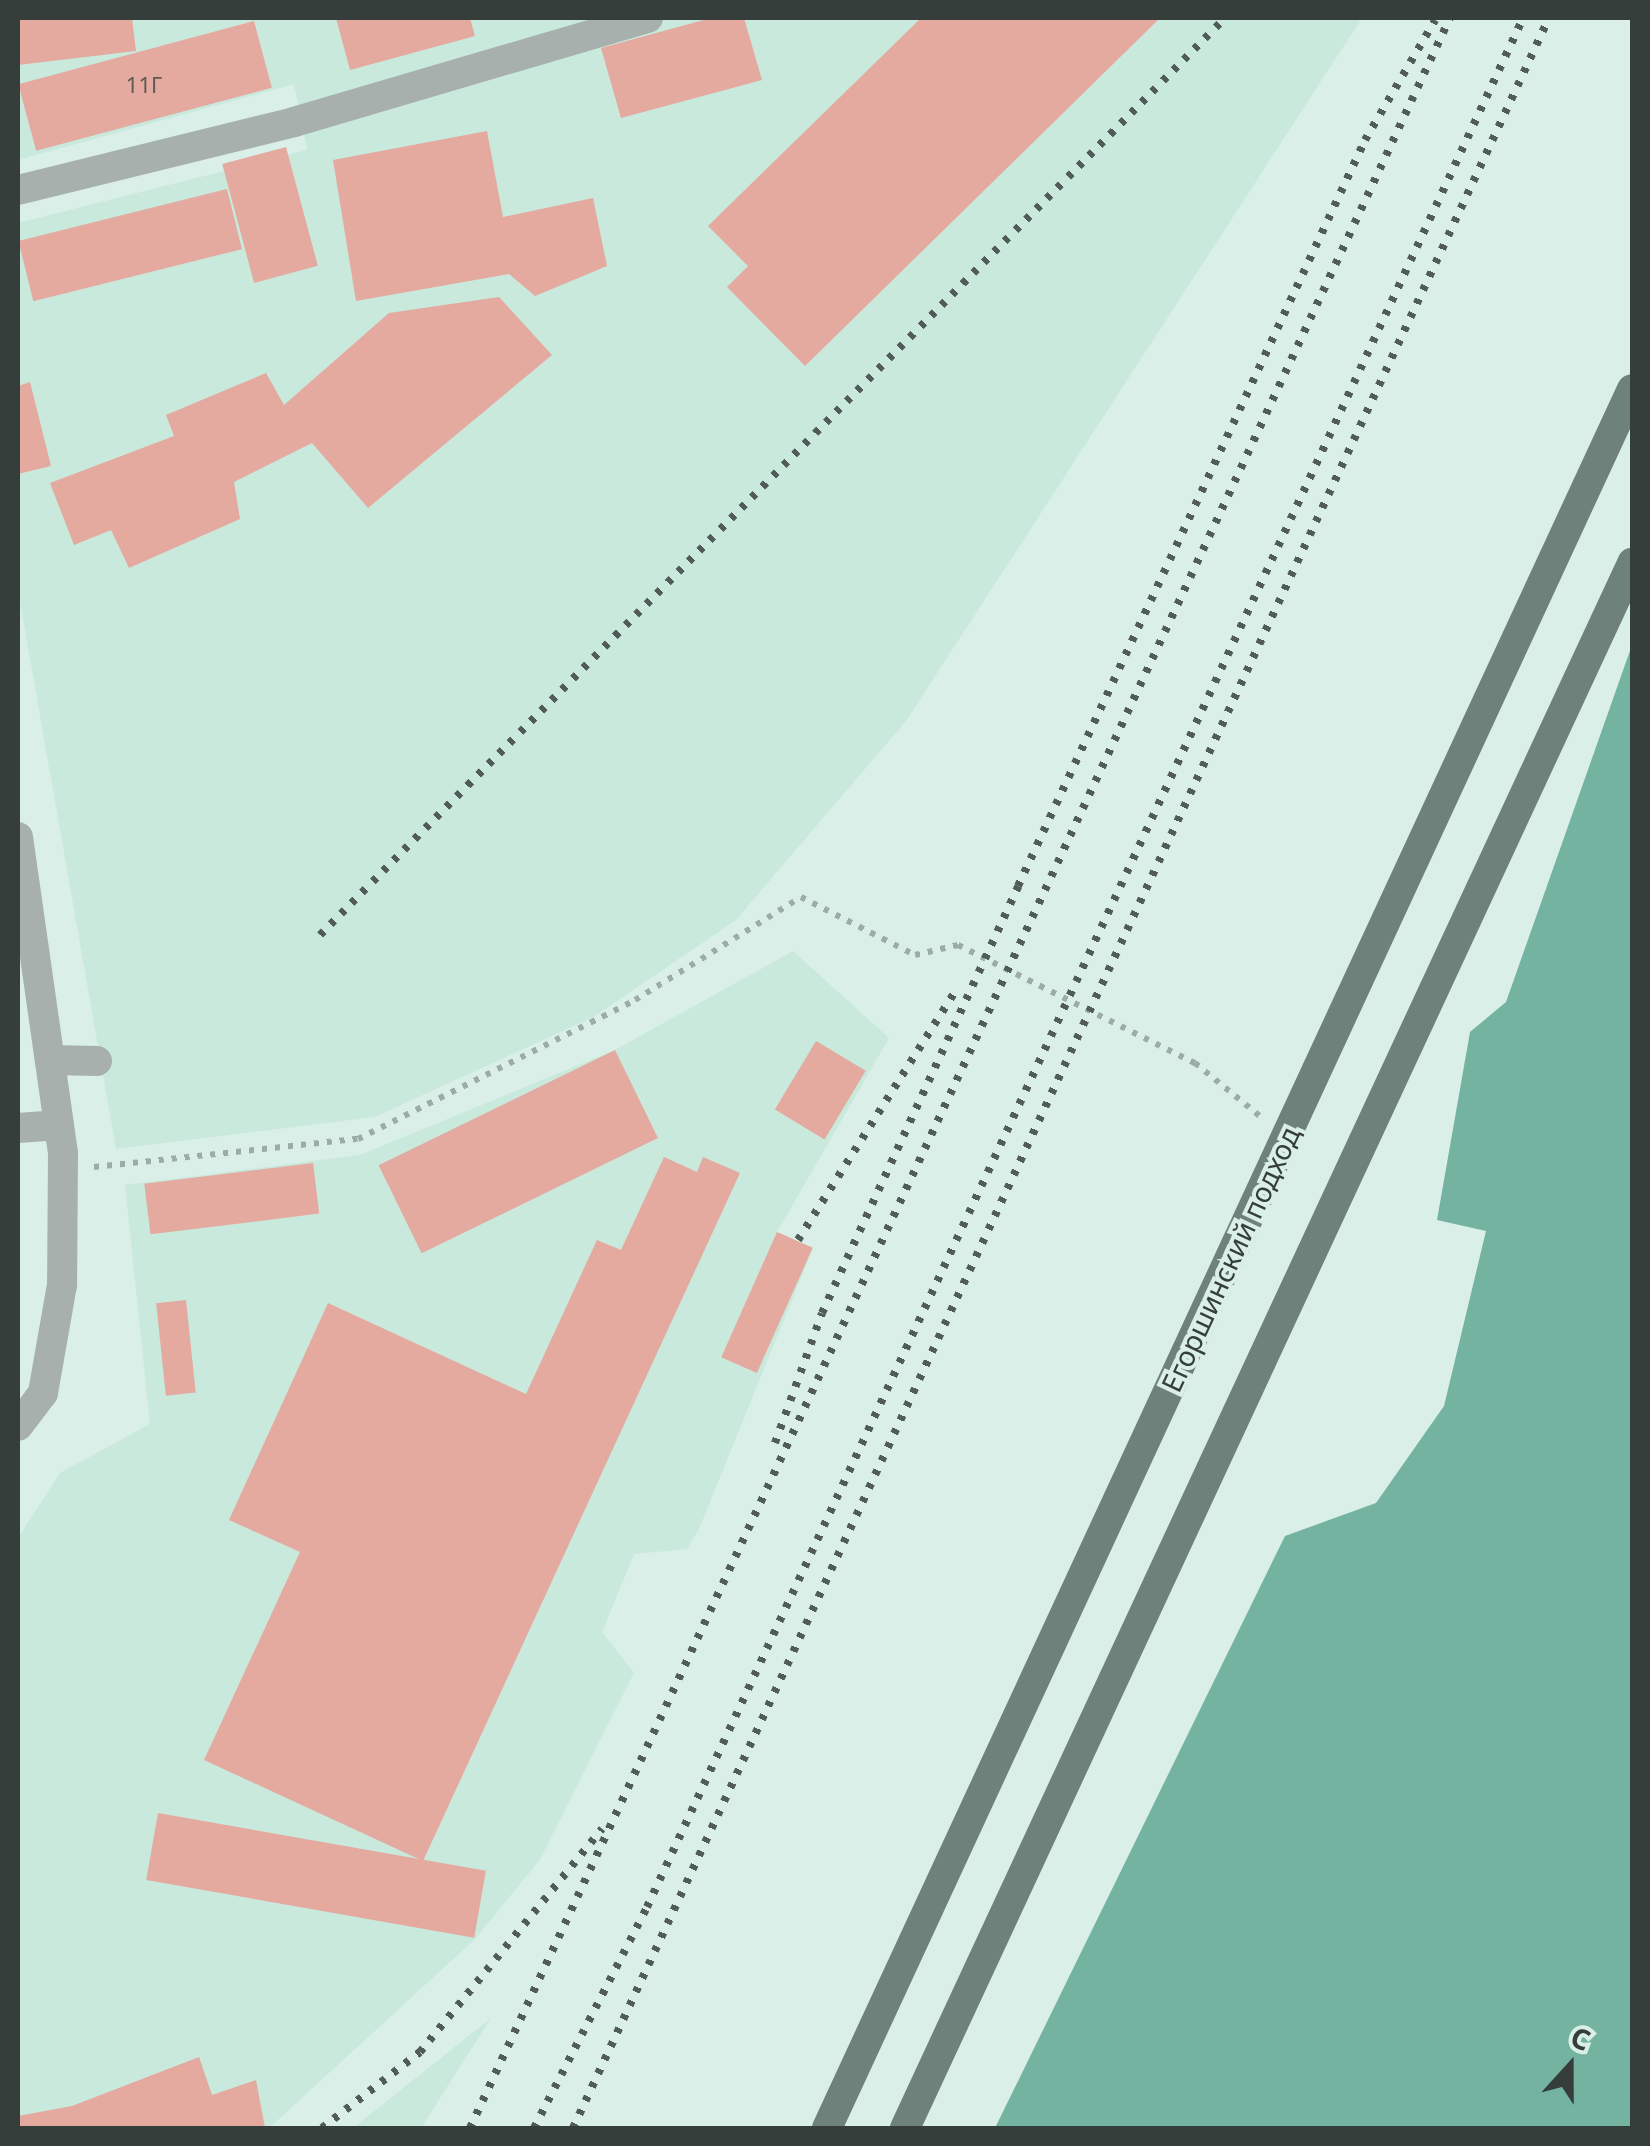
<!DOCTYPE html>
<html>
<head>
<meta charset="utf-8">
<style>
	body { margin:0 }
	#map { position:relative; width:1650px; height:2146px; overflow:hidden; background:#d9efe7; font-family:"Noto Sans",sans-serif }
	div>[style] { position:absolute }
	.built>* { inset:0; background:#c9e9dd }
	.forest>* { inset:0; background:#74b39f }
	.building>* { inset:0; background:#e4a99f; transform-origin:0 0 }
	.path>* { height:6px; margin-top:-3px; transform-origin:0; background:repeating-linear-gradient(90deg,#9cada7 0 5px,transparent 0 13px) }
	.minor>* { height:30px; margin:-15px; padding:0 15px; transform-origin:15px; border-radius:15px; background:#a7b0ad }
	.major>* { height:30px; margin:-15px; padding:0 15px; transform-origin:15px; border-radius:15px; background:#6f817b }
	.rail>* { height:8px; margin-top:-4px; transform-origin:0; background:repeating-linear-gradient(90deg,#515c59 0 5px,transparent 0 15px) }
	span { translate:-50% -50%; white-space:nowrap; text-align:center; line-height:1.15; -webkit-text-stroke:8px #d9efe7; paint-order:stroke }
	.number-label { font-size:22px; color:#615954 }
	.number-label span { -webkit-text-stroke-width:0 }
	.street-label { font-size:28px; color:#353e3b }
	.frame { position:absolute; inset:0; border:20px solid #353e3b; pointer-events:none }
	.north { position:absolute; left:1520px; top:2016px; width:100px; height:100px; -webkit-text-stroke:8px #d9efe7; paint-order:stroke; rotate:21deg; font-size:28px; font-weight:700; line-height:40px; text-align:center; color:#353e3b }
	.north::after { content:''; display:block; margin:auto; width:35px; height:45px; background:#353e3b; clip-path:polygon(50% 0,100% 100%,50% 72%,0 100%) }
</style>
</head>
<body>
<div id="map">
	<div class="built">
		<div style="clip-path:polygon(18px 18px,1362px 18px,906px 721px,736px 920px,595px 1016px,375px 1117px,116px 1149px,18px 590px,18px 223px,307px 150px,294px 84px,18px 160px)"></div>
		<div style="clip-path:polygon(793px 951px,889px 1038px,777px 1232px,813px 1248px,699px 1529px,687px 1549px,634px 1554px,602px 1632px,634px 1673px,539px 1861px,474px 1940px,269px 2128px,18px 2128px,18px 1538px,60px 1473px,150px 1424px,125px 1185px,360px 1155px,615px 1050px)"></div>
		<div style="clip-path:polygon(491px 2018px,421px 2128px,353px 2128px)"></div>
	</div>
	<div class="forest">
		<div style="clip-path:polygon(1632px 645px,1632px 2128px,995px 2128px,1285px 1536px,1376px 1503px,1444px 1406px,1486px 1231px,1437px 1220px,1470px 1032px,1506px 1002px)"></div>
	</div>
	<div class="building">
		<div style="clip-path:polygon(18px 18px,132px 18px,136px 51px,18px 65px)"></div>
		<div style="clip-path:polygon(336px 18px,470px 18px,475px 36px,350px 70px)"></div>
		<div style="clip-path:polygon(711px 18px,744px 18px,762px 80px,621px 118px,601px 48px)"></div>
		<div style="clip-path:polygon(921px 18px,1160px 18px,805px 366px,727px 287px,748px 266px,708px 226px)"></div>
		<div style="left:254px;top:21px;width:69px;height:244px;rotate:75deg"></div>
		<div style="clip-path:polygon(487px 131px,503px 217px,593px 198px,607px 266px,535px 296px,509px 274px,356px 301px,333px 160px)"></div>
		<div style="left:286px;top:147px;width:123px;height:66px;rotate:75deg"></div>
		<div style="left:227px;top:189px;width:62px;height:215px;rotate:76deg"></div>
		<div style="clip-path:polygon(499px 297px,552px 355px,368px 508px,312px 443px,234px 482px,240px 519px,129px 568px,111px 530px,74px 545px,50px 483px,174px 436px,166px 415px,266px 373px,284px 405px,389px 313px)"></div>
		<div style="clip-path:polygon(30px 382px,51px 466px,18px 474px,18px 386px)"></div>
		<div style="left:816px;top:1041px;width:58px;height:80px;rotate:31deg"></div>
		<div style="left:615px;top:1050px;width:98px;height:263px;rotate:64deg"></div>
		<div style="clip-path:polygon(664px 1157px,697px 1172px,703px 1157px,740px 1173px,423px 1861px,204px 1760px,300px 1552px,229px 1520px,328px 1303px,526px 1394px,597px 1240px,621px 1250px)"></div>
		<div style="left:313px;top:1163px;width:51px;height:170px;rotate:83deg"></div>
		<div style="left:777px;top:1232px;width:39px;height:137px;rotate:24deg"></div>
		<div style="left:186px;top:1300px;width:93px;height:30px;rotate:84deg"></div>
		<div style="left:158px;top:1813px;width:333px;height:68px;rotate:10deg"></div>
		<div style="clip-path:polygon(199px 2057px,212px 2095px,256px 2080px,265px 2128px,18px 2128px,18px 2116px,72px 2106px)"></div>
	</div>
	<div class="path">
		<div style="left:94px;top:1167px;width:265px;rotate:-6.1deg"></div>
		<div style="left:358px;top:1139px;width:310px;rotate:-26.6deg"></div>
		<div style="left:635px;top:1000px;width:195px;rotate:-31.8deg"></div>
		<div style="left:801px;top:897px;width:128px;rotate:27deg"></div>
		<div style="left:915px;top:955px;width:44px;rotate:-13.1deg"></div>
		<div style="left:958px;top:945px;width:265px;rotate:26.5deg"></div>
		<div style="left:1195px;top:1063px;width:85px;rotate:39.3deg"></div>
	</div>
	<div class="minor">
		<div style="left:18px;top:190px;width:284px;rotate:-13.8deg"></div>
		<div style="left:294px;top:122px;width:369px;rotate:-16.4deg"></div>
		<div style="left:18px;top:837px;width:319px;rotate:81.9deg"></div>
		<div style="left:63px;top:1153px;width:132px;rotate:90.4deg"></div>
		<div style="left:62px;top:1285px;width:110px;rotate:100deg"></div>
		<div style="left:43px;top:1393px;width:41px;rotate:127.1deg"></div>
		<div style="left:50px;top:1060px;width:47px;rotate:1.2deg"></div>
		<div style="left:18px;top:1128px;width:41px;rotate:-4.2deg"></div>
	</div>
	<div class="major">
		<div style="left:827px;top:2128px;width:1916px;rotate:-65.16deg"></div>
		<div style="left:905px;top:2128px;width:1726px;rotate:-65.08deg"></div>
	</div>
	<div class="rail">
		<div style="left:320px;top:935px;width:1288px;rotate:-45.38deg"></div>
		<div style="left:798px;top:1240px;width:299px;rotate:-57.7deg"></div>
		<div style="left:775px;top:1443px;width:138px;rotate:-70.1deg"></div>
		<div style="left:822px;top:1313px;width:470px;rotate:-65.3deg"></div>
		<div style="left:1018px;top:886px;width:823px;rotate:-65.05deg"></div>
		<div style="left:1365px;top:140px;width:139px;rotate:-59.7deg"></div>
		<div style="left:322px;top:2128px;width:124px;rotate:-37.8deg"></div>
		<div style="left:420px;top:2052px;width:288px;rotate:-50.8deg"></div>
		<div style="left:470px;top:2128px;width:2326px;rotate:-65.09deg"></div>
		<div style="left:534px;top:2128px;width:248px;rotate:-62.9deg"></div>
		<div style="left:647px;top:1907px;width:2082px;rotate:-65.12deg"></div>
		<div style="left:573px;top:2128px;width:2325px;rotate:-65.18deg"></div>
	</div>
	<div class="number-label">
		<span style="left:144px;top:85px">11Г</span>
	</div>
	<div class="street-label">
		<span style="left:1230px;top:1259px;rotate:-65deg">Егоршинский подход</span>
	</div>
	<div class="frame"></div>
	<div class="north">С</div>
</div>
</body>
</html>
